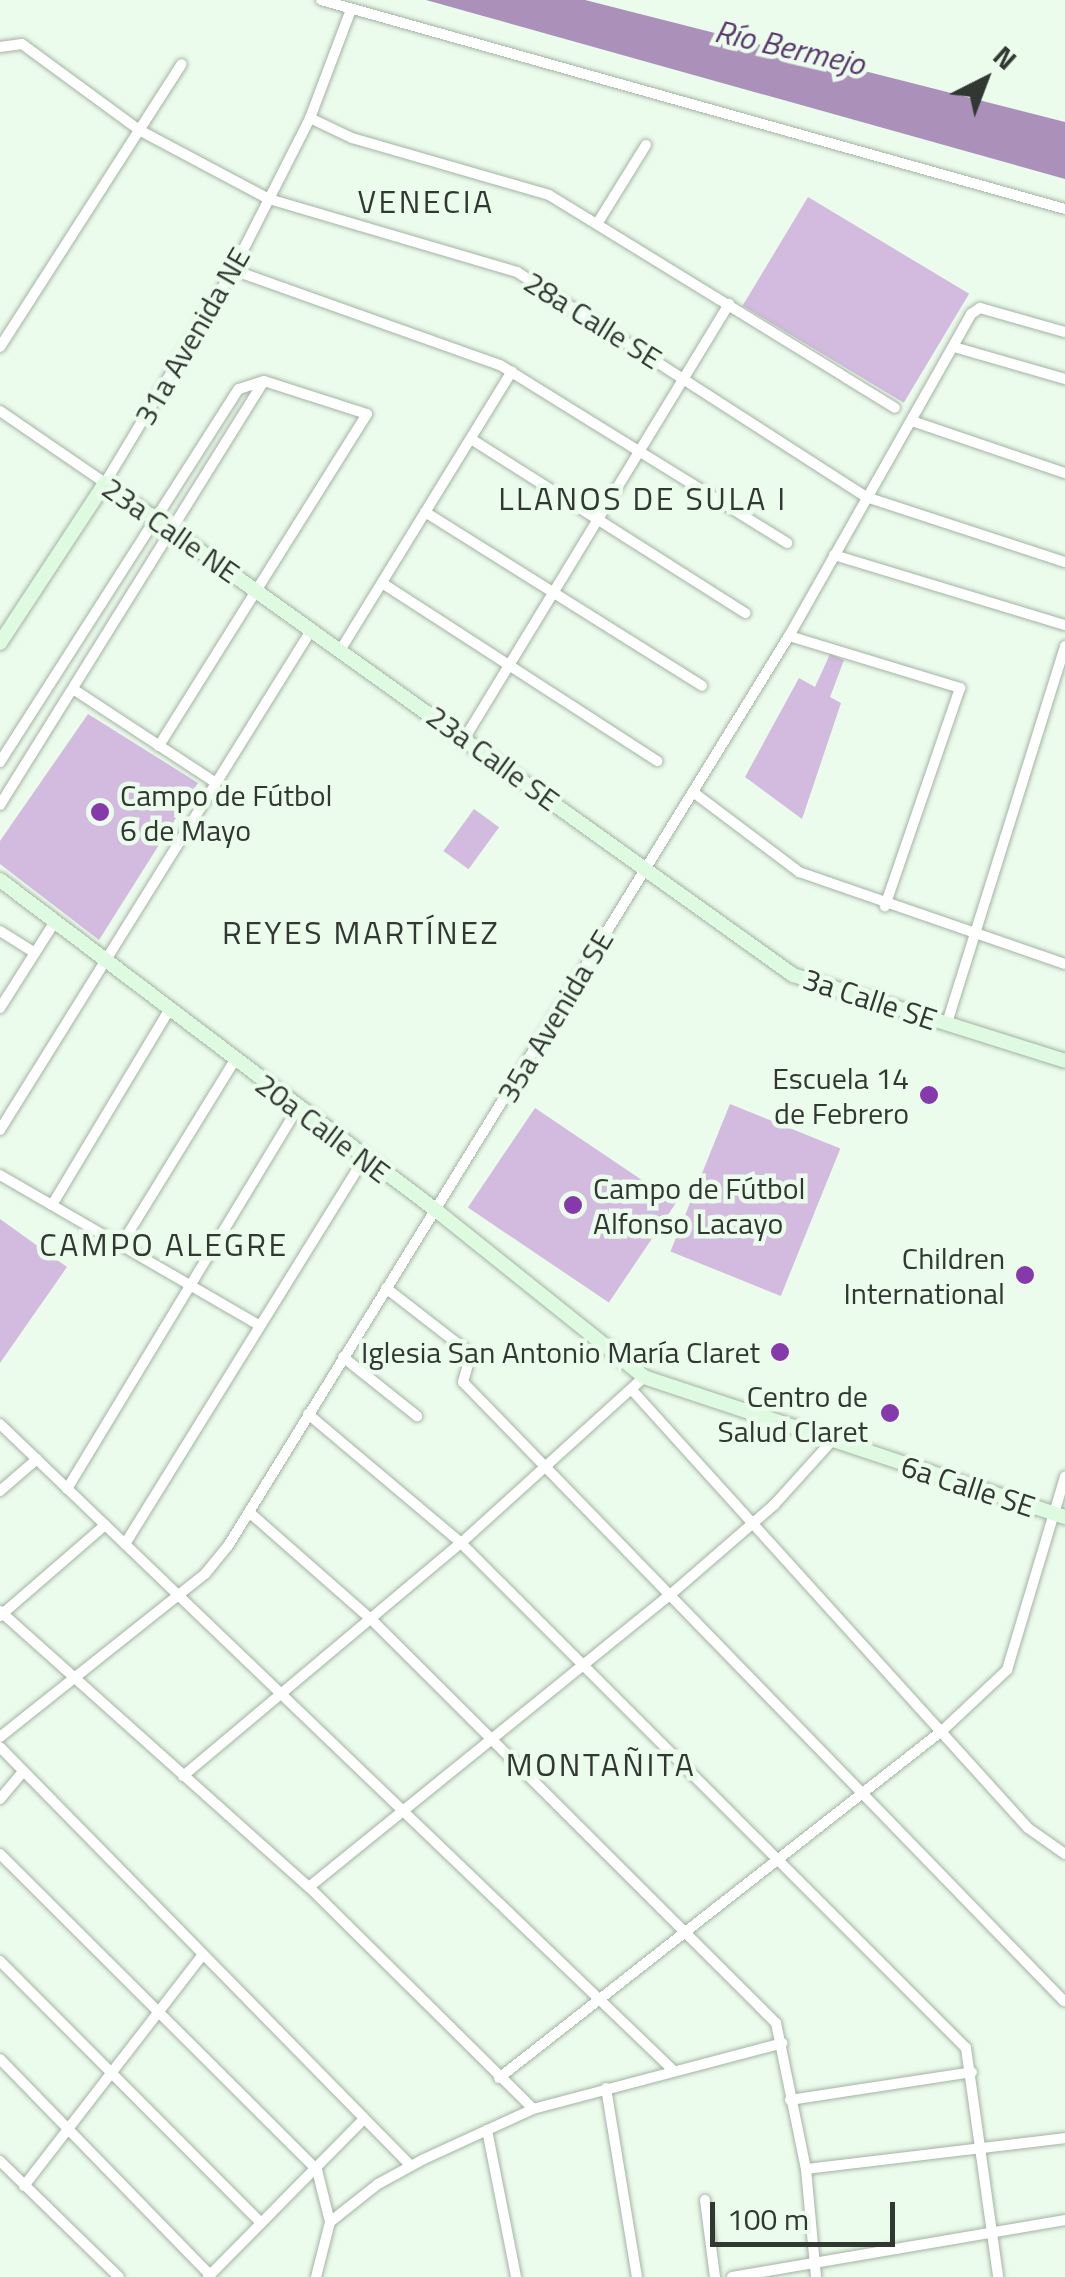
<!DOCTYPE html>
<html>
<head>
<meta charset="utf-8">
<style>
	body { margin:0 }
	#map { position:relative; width:1065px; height:2277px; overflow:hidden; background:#ebfbec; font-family:"Titillium Web",sans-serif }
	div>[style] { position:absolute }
	.green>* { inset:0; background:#d2bbde; transform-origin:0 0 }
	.water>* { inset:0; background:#ab91ba }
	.roads { filter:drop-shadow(0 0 2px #a4b3a4) drop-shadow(0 0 2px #a4b3a4) }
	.street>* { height:10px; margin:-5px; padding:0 5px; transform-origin:5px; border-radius:5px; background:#fff }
	.secondary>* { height:14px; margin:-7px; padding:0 7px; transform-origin:7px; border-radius:7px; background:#defbe1 }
	.dots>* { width:28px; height:28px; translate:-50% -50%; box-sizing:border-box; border:5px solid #ebfbec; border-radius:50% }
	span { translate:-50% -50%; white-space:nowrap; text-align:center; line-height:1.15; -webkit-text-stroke:9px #ebfbec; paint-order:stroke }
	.street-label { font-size:30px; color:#313731 }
	.poi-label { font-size:30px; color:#313731 }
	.left { translate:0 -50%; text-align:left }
	.right { translate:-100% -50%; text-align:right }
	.water-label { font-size:32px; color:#5a366c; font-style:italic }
	.neighbourhood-label { font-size:32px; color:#313731; letter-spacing:2.5px }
	.north { position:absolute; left:935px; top:30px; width:100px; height:100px; -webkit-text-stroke:8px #ebfbec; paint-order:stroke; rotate:42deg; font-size:28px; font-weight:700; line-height:40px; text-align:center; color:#313731 }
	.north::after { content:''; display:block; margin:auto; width:35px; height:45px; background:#313731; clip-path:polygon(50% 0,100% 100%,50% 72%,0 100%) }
	.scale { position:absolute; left:710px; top:2202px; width:185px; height:45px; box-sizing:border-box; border:5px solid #313731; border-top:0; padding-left:12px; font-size:30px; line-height:35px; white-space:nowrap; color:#313731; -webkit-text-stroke:8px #ebfbec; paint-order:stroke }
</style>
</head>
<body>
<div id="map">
	<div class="green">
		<div style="left:808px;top:197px;width:188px;height:127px;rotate:31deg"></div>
		<div style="clip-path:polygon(830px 654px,844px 660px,830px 697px,841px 703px,802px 819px,745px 777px,799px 678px,815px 687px)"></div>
		<div style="clip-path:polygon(88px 714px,198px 783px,99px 940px,0 864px,0 841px)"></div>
		<div style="left:474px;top:809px;width:31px;height:52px;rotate:36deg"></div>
		<div style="left:730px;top:1104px;width:119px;height:159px;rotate:22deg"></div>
		<div style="left:535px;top:1108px;width:170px;height:120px;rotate:34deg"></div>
		<div style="clip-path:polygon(0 1219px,67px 1267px,0 1363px)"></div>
	</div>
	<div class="water">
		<div style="clip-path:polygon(426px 0,585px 0,1065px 122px,1065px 179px)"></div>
	</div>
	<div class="roads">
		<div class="street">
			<div style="left:321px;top:0;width:773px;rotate:15.69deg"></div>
			<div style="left:0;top:47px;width:22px;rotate:-8deg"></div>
			<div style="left:22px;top:44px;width:145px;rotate:36.3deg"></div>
			<div style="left:139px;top:130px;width:147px;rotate:28deg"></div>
			<div style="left:269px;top:199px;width:259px;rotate:16.4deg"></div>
			<div style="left:517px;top:272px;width:415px;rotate:32.8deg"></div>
			<div style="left:866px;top:497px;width:209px;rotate:18.1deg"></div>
			<div style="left:310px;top:118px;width:47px;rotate:25.5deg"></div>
			<div style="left:352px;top:138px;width:205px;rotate:16.1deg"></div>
			<div style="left:549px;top:195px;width:406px;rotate:31.6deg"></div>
			<div style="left:597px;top:224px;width:93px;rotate:-58.2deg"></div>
			<div style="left:233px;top:270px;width:283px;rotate:19.6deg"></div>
			<div style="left:500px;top:365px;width:338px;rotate:31.8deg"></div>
			<div style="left:0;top:347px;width:336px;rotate:-57.3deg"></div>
			<div style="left:954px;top:347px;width:116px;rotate:16.1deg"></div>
			<div style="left:0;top:411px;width:127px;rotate:34.4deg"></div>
			<div style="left:105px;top:483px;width:249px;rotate:-59deg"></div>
			<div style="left:233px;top:270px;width:170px;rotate:-63.1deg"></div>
			<div style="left:310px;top:118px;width:113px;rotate:-69.3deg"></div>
			<div style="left:912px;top:421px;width:162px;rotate:18.8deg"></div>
			<div style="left:471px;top:439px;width:325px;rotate:32.4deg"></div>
			<div style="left:425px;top:512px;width:327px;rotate:32.1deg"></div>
			<div style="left:834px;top:555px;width:241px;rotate:16.9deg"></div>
			<div style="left:382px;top:583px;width:328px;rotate:32.9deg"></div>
			<div style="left:789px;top:636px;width:179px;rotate:16.9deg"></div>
			<div style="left:960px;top:688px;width:231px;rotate:109deg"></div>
			<div style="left:341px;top:649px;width:326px;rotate:-58.4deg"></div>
			<div style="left:73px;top:689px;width:171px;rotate:33.3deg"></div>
			<div style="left:466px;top:736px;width:506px;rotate:-58.67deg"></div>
			<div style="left:0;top:762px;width:443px;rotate:-57.4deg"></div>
			<div style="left:239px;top:389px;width:26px;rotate:-18deg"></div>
			<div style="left:264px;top:381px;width:108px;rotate:17.8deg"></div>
			<div style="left:367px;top:414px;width:392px;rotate:122.1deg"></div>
			<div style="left:693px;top:792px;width:133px;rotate:37deg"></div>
			<div style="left:799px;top:872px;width:281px;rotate:19.1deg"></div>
			<div style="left:0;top:805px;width:499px;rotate:-58.1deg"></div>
			<div style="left:0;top:931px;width:41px;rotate:32.2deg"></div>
			<div style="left:0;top:1008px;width:101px;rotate:-57.6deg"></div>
			<div style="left:947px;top:1023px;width:395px;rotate:-72.6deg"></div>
			<div style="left:0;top:1130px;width:590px;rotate:-58.09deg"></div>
			<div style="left:0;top:1175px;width:299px;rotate:30.1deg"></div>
			<div style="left:52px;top:1205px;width:225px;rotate:-59deg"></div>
			<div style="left:121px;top:1245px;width:216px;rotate:-58.4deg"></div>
			<div style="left:386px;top:1288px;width:108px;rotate:37.8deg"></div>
			<div style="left:471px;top:1354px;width:29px;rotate:106deg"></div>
			<div style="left:463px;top:1382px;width:863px;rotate:45.85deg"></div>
			<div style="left:343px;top:1357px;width:95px;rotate:38.6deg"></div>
			<div style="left:632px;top:1390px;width:590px;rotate:47.88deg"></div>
			<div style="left:1028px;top:1828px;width:45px;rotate:35.1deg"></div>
			<div style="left:308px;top:1414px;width:200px;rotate:40.1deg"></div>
			<div style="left:461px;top:1543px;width:714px;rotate:45deg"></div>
			<div style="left:966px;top:2048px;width:231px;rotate:82deg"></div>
			<div style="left:0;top:1424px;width:931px;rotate:43.83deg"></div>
			<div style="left:67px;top:1489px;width:444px;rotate:-58.8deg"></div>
			<div style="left:0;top:1491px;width:49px;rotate:-40.9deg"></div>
			<div style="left:249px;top:1512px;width:162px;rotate:41.3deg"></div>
			<div style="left:371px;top:1619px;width:572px;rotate:44.93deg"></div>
			<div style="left:776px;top:2023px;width:149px;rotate:78.4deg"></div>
			<div style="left:806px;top:2169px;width:108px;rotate:84.7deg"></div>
			<div style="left:125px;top:1544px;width:453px;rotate:-58.2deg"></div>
			<div style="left:0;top:1611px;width:414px;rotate:41.8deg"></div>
			<div style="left:309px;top:1887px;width:315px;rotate:44.7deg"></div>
			<div style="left:0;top:1616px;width:139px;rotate:-40.9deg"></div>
			<div style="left:0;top:1737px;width:262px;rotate:-38.5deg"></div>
			<div style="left:205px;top:1574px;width:36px;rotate:-51deg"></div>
			<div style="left:228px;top:1546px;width:1069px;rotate:-58.35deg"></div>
			<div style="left:789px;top:636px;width:370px;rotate:-60.5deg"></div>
			<div style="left:971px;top:314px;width:11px;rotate:-34deg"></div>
			<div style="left:980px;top:308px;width:88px;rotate:15.8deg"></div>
			<div style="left:0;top:1747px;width:587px;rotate:45.55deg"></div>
			<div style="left:183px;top:1776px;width:363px;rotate:-40deg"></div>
			<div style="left:461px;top:1543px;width:247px;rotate:-42.2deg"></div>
			<div style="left:0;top:1799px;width:35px;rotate:-50deg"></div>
			<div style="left:0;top:1854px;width:448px;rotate:44.9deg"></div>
			<div style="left:317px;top:2170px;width:54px;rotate:76deg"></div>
			<div style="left:309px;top:1887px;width:464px;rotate:-39deg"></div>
			<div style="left:670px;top:1595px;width:138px;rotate:-40.9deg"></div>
			<div style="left:774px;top:1505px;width:85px;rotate:-47.9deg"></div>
			<div style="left:0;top:1961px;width:370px;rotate:45.1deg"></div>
			<div style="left:0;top:2059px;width:301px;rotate:45.8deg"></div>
			<div style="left:499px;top:2078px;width:564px;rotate:-38.09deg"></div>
			<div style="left:943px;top:1730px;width:88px;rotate:-43.2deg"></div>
			<div style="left:1007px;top:1670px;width:202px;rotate:-73.3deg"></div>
			<div style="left:606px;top:2088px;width:192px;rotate:80.7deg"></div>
			<div style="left:790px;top:2100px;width:184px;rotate:-8.7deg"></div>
			<div style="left:487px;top:2130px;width:150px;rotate:78.8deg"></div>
			<div style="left:0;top:2161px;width:166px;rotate:44.3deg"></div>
			<div style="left:806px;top:2169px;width:261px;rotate:-6.8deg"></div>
			<div style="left:24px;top:2186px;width:291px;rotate:-52.3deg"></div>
			<div style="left:705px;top:2200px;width:78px;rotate:82.6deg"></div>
			<div style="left:208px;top:2277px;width:222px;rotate:-45.4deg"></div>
			<div style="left:316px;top:2277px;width:57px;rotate:-75.7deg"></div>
			<div style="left:330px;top:2222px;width:61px;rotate:-38.4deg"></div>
			<div style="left:378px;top:2184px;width:52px;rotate:-28.5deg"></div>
			<div style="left:424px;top:2159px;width:120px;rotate:-24.6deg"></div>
			<div style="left:533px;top:2109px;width:258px;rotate:-14.8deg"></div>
			<div style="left:732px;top:2277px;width:338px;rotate:-9.7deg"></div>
		</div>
		<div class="secondary">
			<div style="left:0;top:643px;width:191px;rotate:-56.7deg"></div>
			<div style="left:105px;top:483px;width:846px;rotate:35.57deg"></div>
			<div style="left:793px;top:975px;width:285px;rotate:17.5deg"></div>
			<div style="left:0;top:880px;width:548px;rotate:37.14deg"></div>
			<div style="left:437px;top:1211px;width:265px;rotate:38.7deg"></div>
			<div style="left:644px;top:1377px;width:444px;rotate:18.4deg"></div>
		</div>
	</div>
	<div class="dots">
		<div style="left:100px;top:812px;background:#8639aa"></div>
		<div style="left:929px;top:1095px;background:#8639aa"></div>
		<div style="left:573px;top:1205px;background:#8639aa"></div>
		<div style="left:1025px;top:1275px;background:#8639aa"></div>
		<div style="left:780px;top:1352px;background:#8639aa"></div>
		<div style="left:890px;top:1413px;background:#8639aa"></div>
	</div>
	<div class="street-label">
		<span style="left:593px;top:320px;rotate:32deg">28a Calle SE</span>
		<span style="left:192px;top:336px;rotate:-60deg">31a Avenida NE</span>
		<span style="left:171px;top:530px;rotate:35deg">23a Calle NE</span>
		<span style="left:493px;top:758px;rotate:36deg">23a Calle SE</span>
		<span style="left:870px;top:999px;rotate:18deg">3a Calle SE</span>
		<span style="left:555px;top:1016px;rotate:-59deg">35a Avenida SE</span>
		<span style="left:323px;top:1128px;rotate:37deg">20a Calle NE</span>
		<span style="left:968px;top:1486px;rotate:18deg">6a Calle SE</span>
	</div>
	<div class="poi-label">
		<span class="left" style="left:120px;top:812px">Campo de Fútbol<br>6 de Mayo</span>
		<span class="right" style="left:909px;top:1095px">Escuela 14<br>de Febrero</span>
		<span class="left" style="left:593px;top:1205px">Campo de Fútbol<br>Alfonso Lacayo</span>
		<span class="right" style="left:1005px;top:1275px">Children<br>International</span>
		<span class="right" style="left:760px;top:1352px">Iglesia San Antonio María Claret</span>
		<span class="right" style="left:868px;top:1413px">Centro de<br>Salud Claret</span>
	</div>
	<div class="water-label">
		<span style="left:790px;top:47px;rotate:13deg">Río Bermejo</span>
	</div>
	<div class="neighbourhood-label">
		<span style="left:426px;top:201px">VENECIA</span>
		<span style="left:643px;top:498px">LLANOS DE SULA I</span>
		<span style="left:361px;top:932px">REYES MARTÍNEZ</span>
		<span style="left:164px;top:1244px">CAMPO ALEGRE</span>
		<span style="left:601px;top:1764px">MONTAÑITA</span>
	</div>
	<div class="north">N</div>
	<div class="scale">100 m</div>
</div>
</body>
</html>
